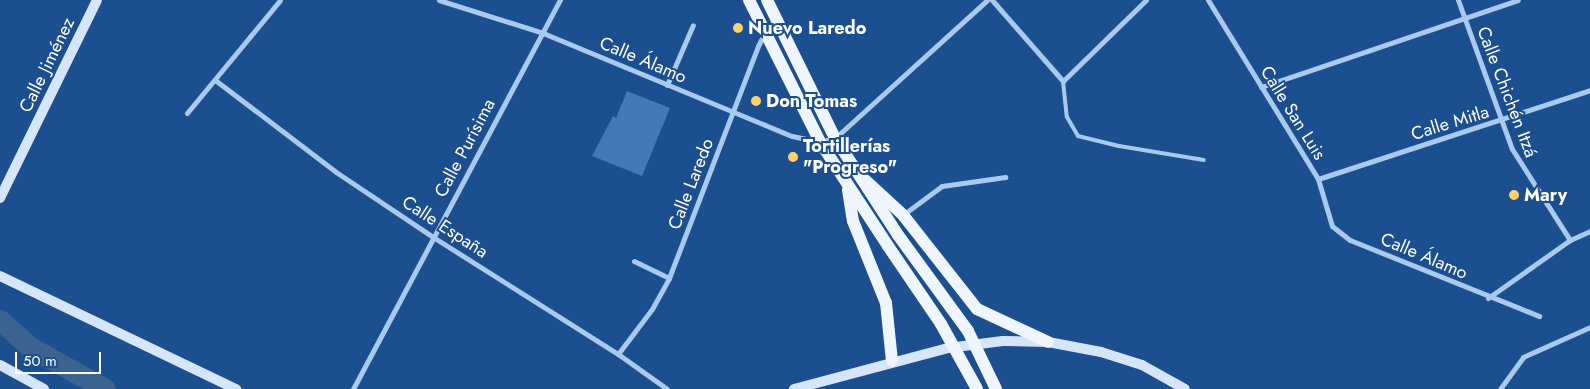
<!DOCTYPE html>
<html>
<head>
<meta charset="utf-8">
<style>
	body { margin:0 }
	#map { position:relative; width:1590px; height:389px; overflow:hidden; background:#1b4f8f; font-family:Jost,sans-serif }
	div>[style] { position:absolute }
	.river>* { height:21px; margin:-10.5px; padding:0 10.5px; transform-origin:10.5px; border-radius:10.5px; background:#3c6290 }
	.building>* { inset:0; background:#4478b7 }
	.lane>* { height:4px; margin:-2px; padding:0 2px; transform-origin:2px; border-radius:2px; background:#a9c9ee }
	.street>* { height:5px; margin:-2.5px; padding:0 2.5px; transform-origin:2.5px; border-radius:2.5px; background:#a9c9ee }
	.secondary>* { height:10px; margin:-5px; padding:0 5px; transform-origin:5px; border-radius:5px; background:#d6e6fa }
	.primary>* { height:12px; margin:-6px; padding:0 6px; transform-origin:6px; border-radius:6px; background:#f0f6ff }
	.primary-bridge>* { height:12px; margin:-6px; padding:0 6px; transform-origin:6px; border-radius:6px; background:#f0f6ff }
	.dots>* { width:14px; height:14px; translate:-50% -50%; box-sizing:border-box; border:2px solid #1b4f8f; border-radius:50% }
	span { translate:-50% -50%; white-space:nowrap; text-align:center; line-height:1.15; -webkit-text-stroke:4px #1b4f8f; paint-order:stroke }
	.poi-label { font-size:18px; color:#fff; font-weight:700 }
	.left { translate:0 -50%; text-align:left }
	.street-label { font-size:18px; color:#fff }
	.scale { position:absolute; left:15px; top:352px; width:86px; height:22px; box-sizing:border-box; border:2px solid #fff; border-top:0; padding-left:6px; font-size:15px; line-height:18px; white-space:nowrap; color:#fff; -webkit-text-stroke:4px #1b4f8f; paint-order:stroke }
</style>
</head>
<body>
<div id="map">
	<div class="river">
		<div style="left:0;top:320px;width:40px;rotate:42deg"></div>
		<div style="left:30px;top:347px;width:86px;rotate:29.2deg"></div>
	</div>
	<div class="building">
		<div style="clip-path:polygon(627px 91px,670px 108px,642px 176px,592px 156px,613px 116px,616px 118px)"></div>
	</div>
	<div class="lane">
		<div style="left:1063px;top:81px;width:36px;rotate:84deg"></div>
		<div style="left:1067px;top:117px;width:22px;rotate:60deg"></div>
		<div style="left:1078px;top:136px;width:42px;rotate:13.7deg"></div>
		<div style="left:1119px;top:146px;width:86px;rotate:9.4deg"></div>
	</div>
	<div class="street">
		<div style="left:439px;top:0;width:109px;rotate:17.6deg"></div>
		<div style="left:543px;top:33px;width:269px;rotate:22.5deg"></div>
		<div style="left:792px;top:136px;width:29px;rotate:12deg"></div>
		<div style="left:820px;top:142px;width:16px;rotate:-15deg"></div>
		<div style="left:835px;top:138px;width:205px;rotate:-42.2deg"></div>
		<div style="left:992px;top:0;width:108px;rotate:48.8deg"></div>
		<div style="left:1063px;top:81px;width:116px;rotate:-44.3deg"></div>
		<div style="left:1208px;top:0;width:210px;rotate:58.4deg"></div>
		<div style="left:1318px;top:179px;width:49px;rotate:73.4deg"></div>
		<div style="left:1332px;top:226px;width:23px;rotate:38deg"></div>
		<div style="left:1350px;top:240px;width:204px;rotate:21.9deg"></div>
		<div style="left:1458px;top:0;width:158px;rotate:70.1deg"></div>
		<div style="left:1512px;top:149px;width:108px;rotate:57.5deg"></div>
		<div style="left:215px;top:80px;width:152px;rotate:37.2deg"></div>
		<div style="left:336px;top:172px;width:117px;rotate:33.8deg"></div>
		<div style="left:433px;top:237px;width:219px;rotate:32.3deg"></div>
		<div style="left:618px;top:354px;width:60px;rotate:35.5deg"></div>
		<div style="left:667px;top:85px;width:65px;rotate:-66.6deg"></div>
		<div style="left:1261px;top:87px;width:271px;rotate:-18.7deg"></div>
		<div style="left:187px;top:113px;width:146px;rotate:-50.5deg"></div>
		<div style="left:1318px;top:179px;width:286px;rotate:-18.1deg"></div>
		<div style="left:904px;top:214px;width:47px;rotate:-36.4deg"></div>
		<div style="left:942px;top:186px;width:64px;rotate:-8.1deg"></div>
		<div style="left:634px;top:261px;width:39px;rotate:26deg"></div>
		<div style="left:1488px;top:298px;width:100px;rotate:-35.3deg"></div>
		<div style="left:1570px;top:240px;width:22px;rotate:-24deg"></div>
		<div style="left:618px;top:354px;width:56px;rotate:-52.9deg"></div>
		<div style="left:652px;top:309px;width:35px;rotate:-61deg"></div>
		<div style="left:669px;top:278px;width:248px;rotate:-69deg"></div>
		<div style="left:758px;top:46px;width:18px;rotate:-63deg"></div>
		<div style="left:766px;top:30px;width:14px;rotate:-45deg"></div>
		<div style="left:353px;top:389px;width:441px;rotate:-62deg"></div>
		<div style="left:1500px;top:389px;width:39px;rotate:-54deg"></div>
		<div style="left:1523px;top:357px;width:73px;rotate:-24.1deg"></div>
	</div>
	<div class="secondary">
		<div style="left:0;top:198px;width:220px;rotate:-63.9deg"></div>
		<div style="left:0;top:276px;width:262px;rotate:25.6deg"></div>
		<div style="left:0;top:365px;width:50px;rotate:28.6deg"></div>
		<div style="left:794px;top:389px;width:159px;rotate:-14.9deg"></div>
		<div style="left:948px;top:348px;width:55px;rotate:-7.3deg"></div>
		<div style="left:1003px;top:341px;width:45px;rotate:1.3deg"></div>
		<div style="left:1048px;top:342px;width:54px;rotate:10.7deg"></div>
		<div style="left:1101px;top:352px;width:43px;rotate:17.6deg"></div>
		<div style="left:1142px;top:365px;width:49px;rotate:29.2deg"></div>
	</div>
	<div class="primary">
		<div style="left:749px;top:0;width:159px;rotate:63.4deg"></div>
		<div style="left:820px;top:142px;width:124px;rotate:56.8deg"></div>
		<div style="left:767px;top:0;width:154px;rotate:63.8deg"></div>
		<div style="left:835px;top:138px;width:116px;rotate:57deg"></div>
		<div style="left:865px;top:180px;width:52px;rotate:42.6deg"></div>
		<div style="left:903px;top:215px;width:120px;rotate:51.8deg"></div>
		<div style="left:977px;top:309px;width:78px;rotate:24.9deg"></div>
		<div style="left:848px;top:190px;width:31px;rotate:81deg"></div>
		<div style="left:853px;top:221px;width:88px;rotate:68.1deg"></div>
		<div style="left:886px;top:303px;width:58px;rotate:84.1deg"></div>
	</div>
	<div class="primary-bridge">
		<div style="left:898px;top:235px;width:119px;rotate:53.9deg"></div>
		<div style="left:968px;top:331px;width:64px;rotate:64.2deg"></div>
		<div style="left:888px;top:246px;width:94px;rotate:55.8deg"></div>
		<div style="left:941px;top:324px;width:74px;rotate:61deg"></div>
	</div>
	<div class="dots">
		<div style="left:738px;top:28px;background:#ffd166"></div>
		<div style="left:756px;top:101px;background:#ffd166"></div>
		<div style="left:793px;top:157px;background:#ffd166"></div>
		<div style="left:1514px;top:195px;background:#ffd166"></div>
	</div>
	<div class="poi-label">
		<span class="left" style="left:748px;top:28px">Nuevo Laredo</span>
		<span class="left" style="left:766px;top:101px">Don Tomas</span>
		<span class="left" style="left:803px;top:157px">Tortillerías<br>"Progreso"</span>
		<span class="left" style="left:1524px;top:195px">Mary</span>
	</div>
	<div class="street-label">
		<span style="left:643px;top:60px;rotate:23deg">Calle Álamo</span>
		<span style="left:47px;top:65px;rotate:-64deg">Calle Jiménez</span>
		<span style="left:1507px;top:92px;rotate:69deg">Calle Chichén Itzá</span>
		<span style="left:1293px;top:113px;rotate:58deg">Calle San Luis</span>
		<span style="left:1450px;top:123px;rotate:-17deg">Calle Mitla</span>
		<span style="left:465px;top:148px;rotate:-62deg">Calle Purísima</span>
		<span style="left:691px;top:184px;rotate:-69deg">Calle Laredo</span>
		<span style="left:445px;top:227px;rotate:33deg">Calle España</span>
		<span style="left:1424px;top:256px;rotate:23deg">Calle Álamo</span>
	</div>
	<div class="scale">50 m</div>
</div>
</body>
</html>
